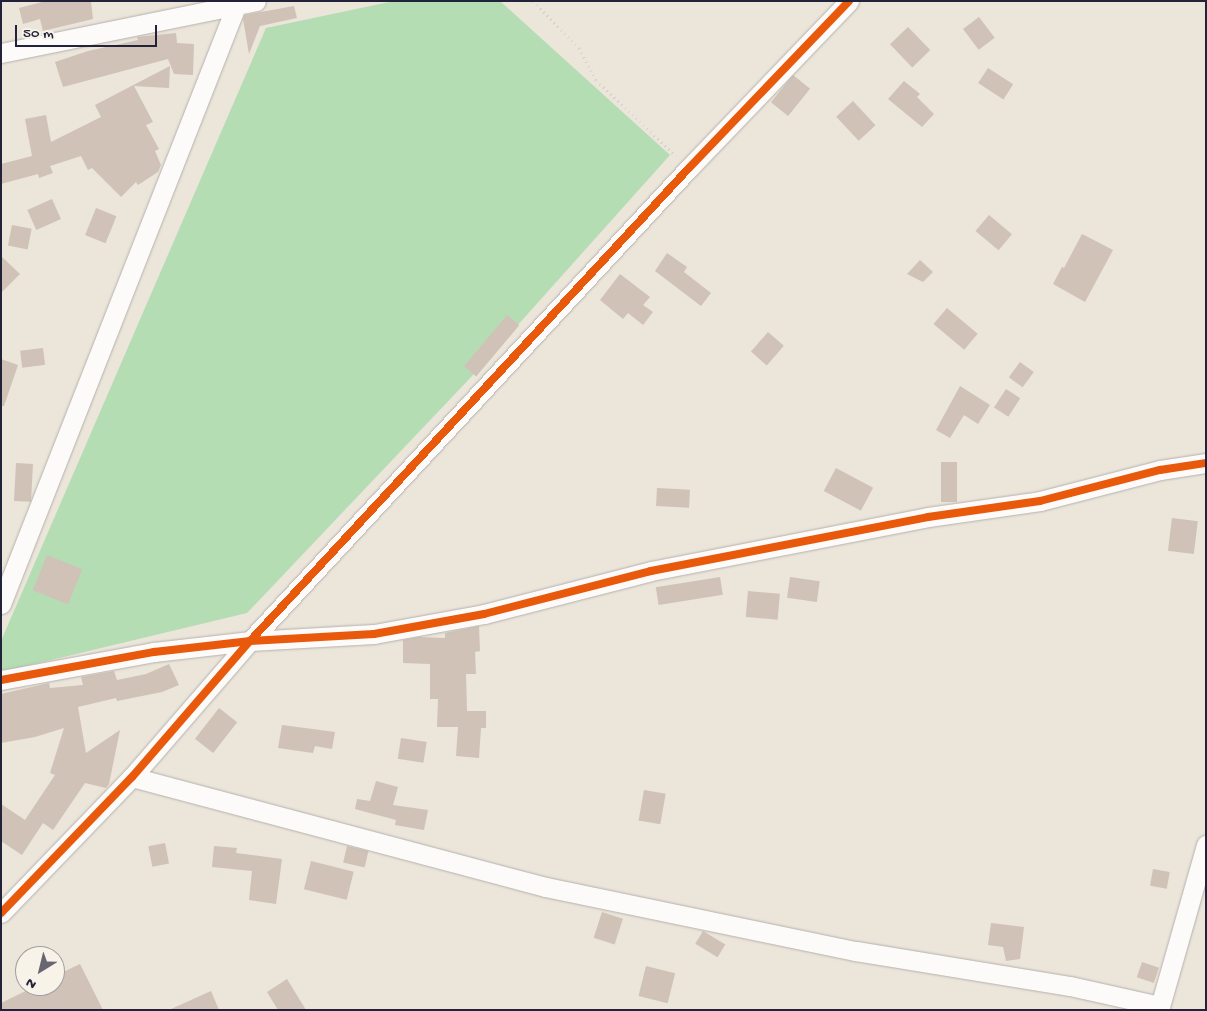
<!DOCTYPE html>
<html>
<head>
<meta charset="utf-8">
<style>
	body { margin:0 }
	#map { position:relative; width:1207px; height:1011px; overflow:hidden; background:#ebe5da; font-family:"Gochi Hand",sans-serif }
	div>[style] { position:absolute }
	.green>* { inset:0; background:#b5ddb4 }
	.building>* { inset:0; background:#d0c2b7; transform-origin:0 0 }
	.path>* { height:3px; margin-top:-1.5px; transform-origin:0; background:repeating-linear-gradient(90deg,#d3d2d1 0 1px,transparent 0 5px) }
	.roads { filter:drop-shadow(0 0 1px #b5b1ac) drop-shadow(0 0 1px #b5b1ac) }
	.street>* { height:19px; margin:-9.5px; padding:0 9.5px; transform-origin:9.5px; border-radius:9.5px; background:#fcfbf9 }
	.cycleway>* { height:8px; margin:-4px; padding:0 4px; transform-origin:4px; border-radius:4px; background:#e8590c }
	span { translate:-50% -50%; white-space:nowrap; text-align:center; line-height:1.15; -webkit-text-stroke:5px #f7f3e8; paint-order:stroke }
	.frame { position:absolute; inset:0; border:2px solid #22223b; pointer-events:none }
	.north { position:absolute; left:15px; top:946px; width:50px; height:50px; box-sizing:border-box; background:#f7f3e8; border:1px solid #a29fa3; border-radius:50%; rotate:216deg; font-size:14px; font-weight:700; line-height:20px; text-align:center; color:#22223b }
	.north::after { content:''; display:block; margin:auto; width:18px; height:22px; background:#686673; clip-path:polygon(50% 0,100% 100%,50% 72%,0 100%) }
	.scale { position:absolute; left:15px; top:25px; width:142px; height:22px; box-sizing:border-box; border:2px solid #22223b; border-top:0; padding-left:6px; font-size:15px; line-height:18px; white-space:nowrap; color:#22223b; -webkit-text-stroke:4px #f7f3e8; paint-order:stroke }
</style>
</head>
<body>
<div id="map">
	<div class="green">
		<div style="clip-path:polygon(394px 1px,500px 1px,670px 155px,473px 375px,247px 613px,1px 672px,1px 641px,266px 28px)"></div>
	</div>
	<div class="building">
		<div style="clip-path:polygon(46px 1px,91px 1px,93px 19px,43px 31px,40px 19px,23px 24px,19px 8px)"></div>
		<div style="clip-path:polygon(294px 6px,297px 18px,260px 26px,249px 54px,243px 19px,245px 15px)"></div>
		<div style="left:979px;top:17px;width:26px;height:20px;rotate:53deg"></div>
		<div style="left:908px;top:27px;width:32px;height:25px;rotate:46deg"></div>
		<div style="clip-path:polygon(176px 33px,177px 43px,194px 44px,193px 75px,174px 74px,168px 59px,63px 87px,55px 62px,88px 51px,138px 40px,137px 37px)"></div>
		<div style="clip-path:polygon(170px 66px,169px 88px,134px 86px,153px 122px,146px 125px,159px 149px,155px 151px,161px 165px,158px 172px,138px 185px,136px 182px,121px 197px,92px 168px,88px 170px,81px 156px,50px 166px,53px 173px,39px 178px,38px 174px,1px 184px,1px 164px,32px 156px,25px 119px,46px 115px,51px 142px,101px 117px,95px 105px)"></div>
		<div style="left:988px;top:68px;width:30px;height:18px;rotate:33deg"></div>
		<div style="left:793px;top:75px;width:22px;height:35px;rotate:39deg"></div>
		<div style="clip-path:polygon(904px 81px,920px 94px,917px 97px,934px 114px,922px 127px,888px 99px)"></div>
		<div style="left:853px;top:101px;width:33px;height:23px;rotate:47deg"></div>
		<div style="left:52px;top:199px;width:22px;height:27px;rotate:66deg"></div>
		<div style="left:96px;top:208px;width:22px;height:29px;rotate:22deg"></div>
		<div style="left:989px;top:215px;width:30px;height:21px;rotate:40deg"></div>
		<div style="left:12px;top:225px;width:20px;height:21px;rotate:11deg"></div>
		<div style="clip-path:polygon(1082px 234px,1113px 250px,1085px 302px,1053px 284px,1062px 267px,1064px 268px)"></div>
		<div style="clip-path:polygon(667px 253px,687px 267px,684px 272px,711px 293px,701px 306px,655px 271px)"></div>
		<div style="clip-path:polygon(1px 256px,20px 274px,1px 293px)"></div>
		<div style="clip-path:polygon(920px 260px,933px 272px,923px 282px,907px 274px)"></div>
		<div style="clip-path:polygon(620px 274px,650px 297px,643px 305px,653px 312px,643px 325px,628px 313px,623px 319px,600px 300px)"></div>
		<div style="left:947px;top:308px;width:40px;height:21px;rotate:40deg"></div>
		<div style="left:507px;top:315px;width:16px;height:67px;rotate:40deg"></div>
		<div style="left:768px;top:332px;width:21px;height:26px;rotate:41deg"></div>
		<div style="left:43px;top:348px;width:17px;height:23px;rotate:83deg"></div>
		<div style="clip-path:polygon(1px 359px,18px 365px,4px 406px,1px 406px)"></div>
		<div style="left:1020px;top:362px;width:17px;height:19px;rotate:36deg"></div>
		<div style="clip-path:polygon(960px 386px,990px 405px,978px 424px,964px 415px,950px 438px,936px 430px)"></div>
		<div style="left:1006px;top:389px;width:17px;height:22px;rotate:33deg"></div>
		<div style="left:941px;top:462px;width:16px;height:40px"></div>
		<div style="left:16px;top:463px;width:17px;height:38px;rotate:3deg"></div>
		<div style="left:836px;top:468px;width:42px;height:26px;rotate:28deg"></div>
		<div style="left:657px;top:488px;width:33px;height:18px;rotate:3deg"></div>
		<div style="left:1172px;top:518px;width:26px;height:33px;rotate:7deg"></div>
		<div style="left:47px;top:555px;width:38px;height:38px;rotate:22deg"></div>
		<div style="left:720px;top:577px;width:18px;height:65px;rotate:81deg"></div>
		<div style="left:790px;top:577px;width:30px;height:21px;rotate:8deg"></div>
		<div style="left:748px;top:591px;width:32px;height:26px;rotate:5deg"></div>
		<div style="clip-path:polygon(479px 626px,480px 651px,475px 652px,476px 674px,466px 674px,467px 711px,486px 711px,486px 728px,481px 728px,479px 758px,456px 756px,458px 727px,437px 727px,438px 699px,430px 699px,430px 664px,403px 663px,403px 640px,419px 637px,445px 638px,445px 633px)"></div>
		<div style="clip-path:polygon(169px 664px,179px 685px,162px 692px,117px 701px,116px 698px,78px 707px,86px 753px,120px 730px,109px 784px,106px 788px,85px 783px,53px 830px,43px 823px,22px 855px,1px 841px,1px 804px,25px 820px,55px 775px,50px 773px,64px 728px,35px 737px,1px 743px,1px 694px,49px 683px,50px 688px,83px 685px,81px 677px,114px 671px,117px 680px,146px 674px)"></div>
		<div style="left:219px;top:708px;width:23px;height:39px;rotate:38deg"></div>
		<div style="clip-path:polygon(282px 725px,335px 732px,332px 749px,315px 746px,313px 753px,278px 748px)"></div>
		<div style="left:401px;top:738px;width:26px;height:21px;rotate:9deg"></div>
		<div style="clip-path:polygon(376px 781px,398px 787px,393px 805px,428px 810px,424px 830px,395px 825px,396px 820px,355px 809px,357px 799px,370px 801px)"></div>
		<div style="left:644px;top:790px;width:22px;height:31px;rotate:10deg"></div>
		<div style="left:165px;top:843px;width:21px;height:17px;rotate:79deg"></div>
		<div style="clip-path:polygon(214px 846px,237px 848px,236px 853px,282px 859px,276px 904px,249px 900px,252px 871px,212px 867px)"></div>
		<div style="left:347px;top:846px;width:22px;height:17px;rotate:13deg"></div>
		<div style="left:311px;top:861px;width:44px;height:29px;rotate:14deg"></div>
		<div style="left:1153px;top:869px;width:17px;height:17px;rotate:10deg"></div>
		<div style="left:602px;top:912px;width:22px;height:27px;rotate:18deg"></div>
		<div style="clip-path:polygon(991px 923px,1024px 927px,1020px 959px,1006px 961px,1003px 947px,988px 945px)"></div>
		<div style="left:703px;top:931px;width:26px;height:15px;rotate:31deg"></div>
		<div style="left:1142px;top:962px;width:18px;height:16px;rotate:19deg"></div>
		<div style="clip-path:polygon(80px 964px,103px 1010px,1px 1010px,1px 1003px,36px 986px,55px 986px,55px 976px)"></div>
		<div style="left:646px;top:966px;width:30px;height:31px;rotate:14deg"></div>
		<div style="clip-path:polygon(287px 979px,306px 1010px,278px 1010px,267px 992px)"></div>
		<div style="clip-path:polygon(211px 991px,219px 1010px,169px 1010px)"></div>
	</div>
	<div class="path">
		<div style="left:533px;top:1px;width:66px;rotate:45.6deg"></div>
		<div style="left:579px;top:48px;width:36px;rotate:62deg"></div>
		<div style="left:596px;top:80px;width:110px;rotate:43.5deg"></div>
	</div>
	<div class="roads">
		<div class="street">
			<div style="left:1px;top:53px;width:260px;rotate:-11.5deg"></div>
			<div style="left:1px;top:604px;width:643px;rotate:-68.55deg"></div>
			<div style="left:1px;top:680px;width:156px;rotate:-10.4deg"></div>
			<div style="left:154px;top:652px;width:97px;rotate:-6.5deg"></div>
			<div style="left:250px;top:641px;width:124px;rotate:-3.2deg"></div>
			<div style="left:374px;top:634px;width:112px;rotate:-10.3deg"></div>
			<div style="left:484px;top:614px;width:172px;rotate:-14.4deg"></div>
			<div style="left:651px;top:571px;width:282px;rotate:-11deg"></div>
			<div style="left:928px;top:517px;width:113px;rotate:-8.1deg"></div>
			<div style="left:1040px;top:501px;width:124px;rotate:-14.5deg"></div>
			<div style="left:1160px;top:470px;width:47px;rotate:-8.7deg"></div>
			<div style="left:132px;top:777px;width:428px;rotate:14.9deg"></div>
			<div style="left:546px;top:887px;width:317px;rotate:11.7deg"></div>
			<div style="left:856px;top:951px;width:217px;rotate:9.3deg"></div>
			<div style="left:1070px;top:986px;width:92px;rotate:12.5deg"></div>
			<div style="left:1px;top:913px;width:189px;rotate:-46.1deg"></div>
			<div style="left:132px;top:777px;width:180px;rotate:-49.1deg"></div>
			<div style="left:250px;top:641px;width:645px;rotate:-47.14deg"></div>
			<div style="left:689px;top:168px;width:231px;rotate:-46.2deg"></div>
			<div style="left:1159px;top:1010px;width:172px;rotate:-74.1deg"></div>
		</div>
	</div>
	<div class="cycleway">
		<div style="left:1px;top:680px;width:156px;rotate:-10.4deg"></div>
		<div style="left:154px;top:652px;width:97px;rotate:-6.5deg"></div>
		<div style="left:250px;top:641px;width:124px;rotate:-3.2deg"></div>
		<div style="left:374px;top:634px;width:112px;rotate:-10.3deg"></div>
		<div style="left:484px;top:614px;width:172px;rotate:-14.4deg"></div>
		<div style="left:651px;top:571px;width:282px;rotate:-11deg"></div>
		<div style="left:928px;top:517px;width:113px;rotate:-8.1deg"></div>
		<div style="left:1040px;top:501px;width:124px;rotate:-14.5deg"></div>
		<div style="left:1160px;top:470px;width:47px;rotate:-8.7deg"></div>
		<div style="left:1px;top:913px;width:189px;rotate:-46.1deg"></div>
		<div style="left:132px;top:777px;width:180px;rotate:-49.1deg"></div>
		<div style="left:250px;top:641px;width:645px;rotate:-47.14deg"></div>
		<div style="left:689px;top:168px;width:231px;rotate:-46.2deg"></div>
	</div>
	<div class="frame"></div>
	<div class="north">N</div>
	<div class="scale">50 m</div>
</div>
</body>
</html>
